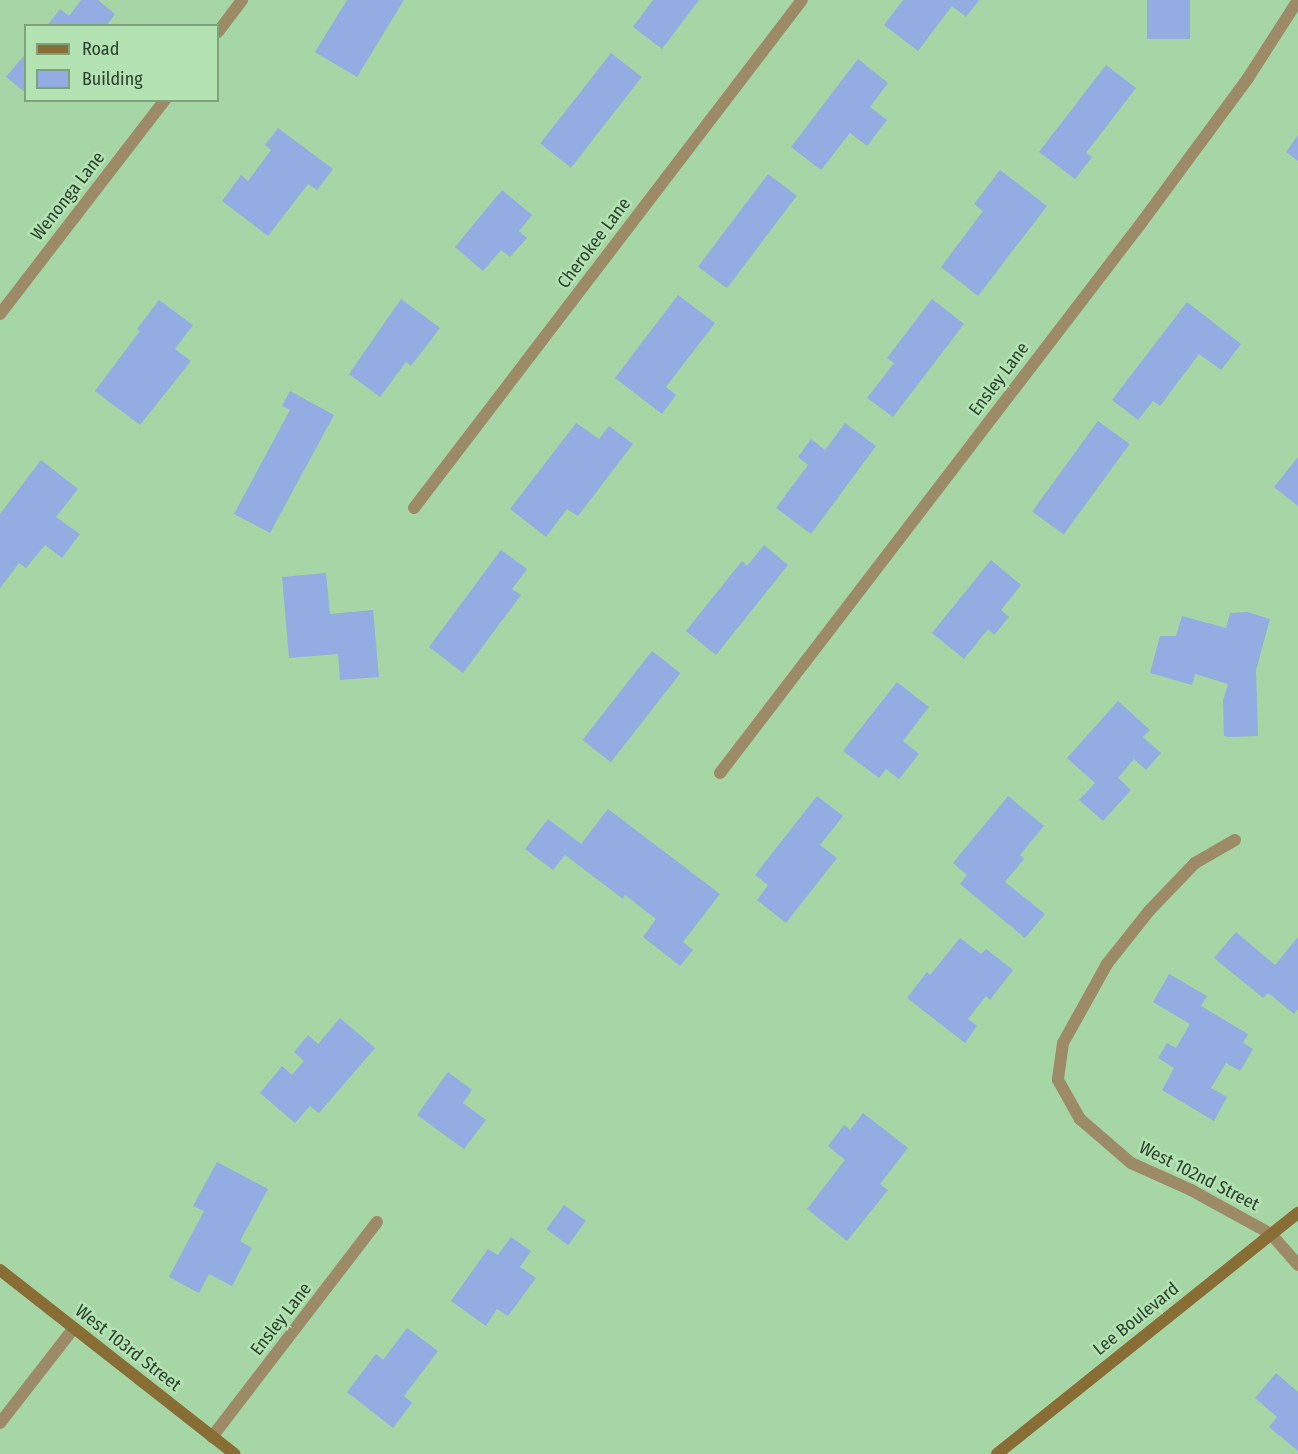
<!DOCTYPE html>
<html>
<head>
<meta charset="utf-8">
<style>
	body { margin:0 }
	#map { position:relative; width:1298px; height:1454px; overflow:hidden; background:#a6d6a6; font-family:"Fira Sans Condensed",sans-serif }
	div>[style] { position:absolute }
	.building>* { inset:0; background:#93ace1; transform-origin:0 0 }
	.street>* { height:12px; margin:-6px; padding:0 6px; transform-origin:6px; border-radius:6px; background:#9d8b67 }
	.secondary>* { height:12px; margin:-6px; padding:0 6px; transform-origin:6px; border-radius:6px; background:#886e34 }
	span { translate:-50% -50%; white-space:nowrap; text-align:center; line-height:1.15; -webkit-text-stroke:5px #b3e3b3; paint-order:stroke }
	.street-label { font-size:18px; color:#2c402d }
	.legend { position:absolute; left:24px; top:24px; width:195px; height:78px; box-sizing:border-box; background:#b3e3b3; border:2px solid #7da27d; margin:0; padding:8px 10px; list-style:none; font-size:18px; color:#2c402d }
	.legend li { display:flex; align-items:center; gap:12px; height:30px }
	.legend b { width:30px; border:2px solid #7da27d }
</style>
</head>
<body>
<div id="map">
	<div class="building">
		<div style="clip-path:polygon(81px 0,98px 0,115px 14px,106px 26px,47px 26px,60px 9px,69px 16px)"></div>
		<div style="clip-path:polygon(347px 0,404px 0,357px 77px,315px 52px)"></div>
		<div style="clip-path:polygon(653px 0,699px 0,662px 49px,633px 27px)"></div>
		<div style="clip-path:polygon(903px 0,979px 0,966px 17px,952px 6px,918px 51px,884px 25px)"></div>
		<div style="left:1147px;top:0;width:43px;height:39px"></div>
		<div style="clip-path:polygon(26px 53px,26px 93px,6px 77px)"></div>
		<div style="left:611px;top:53px;width:39px;height:115px;rotate:38deg"></div>
		<div style="clip-path:polygon(858px 59px,888px 83px,870px 107px,887px 120px,867px 146px,850px 133px,821px 170px,791px 147px)"></div>
		<div style="clip-path:polygon(1106px 65px,1136px 88px,1086px 153px,1092px 157px,1075px 179px,1039px 152px)"></div>
		<div style="clip-path:polygon(278px 128px,333px 169px,317px 190px,308px 184px,268px 236px,222px 201px,241px 175px,248px 181px,271px 150px,265px 145px)"></div>
		<div style="clip-path:polygon(1298px 135px,1298px 161px,1286px 152px)"></div>
		<div style="clip-path:polygon(1000px 170px,1047px 206px,978px 296px,941px 267px,983px 211px,974px 204px)"></div>
		<div style="left:768px;top:174px;width:36px;height:116px;rotate:37deg"></div>
		<div style="clip-path:polygon(502px 190px,532px 215px,519px 231px,527px 238px,510px 257px,501px 250px,483px 271px,455px 247px)"></div>
		<div style="clip-path:polygon(678px 295px,715px 323px,666px 387px,676px 395px,662px 414px,615px 378px)"></div>
		<div style="clip-path:polygon(401px 299px,440px 328px,411px 366px,406px 362px,380px 397px,349px 374px)"></div>
		<div style="clip-path:polygon(932px 299px,964px 324px,893px 417px,867px 398px,894px 363px,887px 358px)"></div>
		<div style="clip-path:polygon(159px 300px,193px 325px,175px 349px,191px 361px,140px 425px,95px 391px,140px 331px,137px 329px)"></div>
		<div style="clip-path:polygon(1187px 302px,1241px 344px,1221px 370px,1199px 354px,1160px 406px,1153px 401px,1138px 420px,1112px 400px)"></div>
		<div style="clip-path:polygon(290px 391px,334px 415px,270px 533px,234px 514px,290px 410px,282px 406px)"></div>
		<div style="left:1098px;top:421px;width:39px;height:112px;rotate:36deg"></div>
		<div style="clip-path:polygon(576px 423px,599px 439px,609px 426px,633px 444px,578px 516px,567px 509px,546px 537px,510px 509px)"></div>
		<div style="clip-path:polygon(845px 423px,876px 446px,811px 534px,776px 508px,808px 465px,798px 457px,811px 439px,825px 450px)"></div>
		<div style="clip-path:polygon(1298px 457px,1298px 506px,1274px 487px)"></div>
		<div style="clip-path:polygon(41px 460px,78px 489px,56px 517px,80px 534px,62px 558px,45px 545px,26px 568px,19px 563px,0 588px,0 514px)"></div>
		<div style="clip-path:polygon(764px 545px,788px 565px,716px 655px,686px 631px,742px 561px,747px 566px)"></div>
		<div style="clip-path:polygon(501px 550px,527px 569px,512px 589px,521px 595px,463px 673px,429px 647px)"></div>
		<div style="clip-path:polygon(991px 560px,1021px 585px,1001px 610px,1009px 617px,994px 635px,988px 629px,964px 659px,932px 633px)"></div>
		<div style="clip-path:polygon(326px 573px,330px 614px,373px 610px,379px 677px,340px 680px,338px 654px,289px 658px,282px 577px)"></div>
		<div style="clip-path:polygon(1248px 612px,1270px 619px,1256px 670px,1258px 736px,1230px 737px,1224px 736px,1223px 701px,1228px 684px,1195px 674px,1192px 685px,1150px 673px,1160px 636px,1176px 636px,1182px 616px,1226px 628px,1230px 613px)"></div>
		<div style="left:652px;top:651px;width:36px;height:113px;rotate:38deg"></div>
		<div style="clip-path:polygon(897px 682px,929px 707px,903px 741px,919px 754px,899px 779px,886px 769px,879px 778px,843px 751px)"></div>
		<div style="clip-path:polygon(1118px 701px,1150px 730px,1143px 737px,1161px 753px,1146px 770px,1134px 759px,1118px 778px,1131px 790px,1103px 821px,1079px 800px,1095px 783px,1067px 758px)"></div>
		<div style="clip-path:polygon(817px 796px,843px 816px,820px 845px,837px 858px,786px 923px,757px 900px,768px 885px,755px 875px)"></div>
		<div style="clip-path:polygon(1008px 796px,1044px 826px,1020px 855px,1024px 859px,1005px 882px,1045px 914px,1025px 938px,960px 884px,967px 875px,953px 863px)"></div>
		<div style="clip-path:polygon(608px 809px,720px 894px,683px 942px,693px 950px,680px 966px,643px 937px,656px 919px,625px 895px,623px 899px,565px 855px,553px 870px,525px 849px,548px 819px,581px 844px)"></div>
		<div style="clip-path:polygon(1236px 932px,1275px 965px,1298px 937px,1298px 1009px,1294px 1014px,1268px 993px,1263px 998px,1214px 958px)"></div>
		<div style="clip-path:polygon(960px 938px,981px 954px,986px 949px,1013px 970px,990px 1000px,986px 996px,968px 1019px,977px 1026px,965px 1043px,907px 998px,927px 972px,930px 975px)"></div>
		<div style="clip-path:polygon(1169px 974px,1207px 996px,1201px 1006px,1248px 1034px,1243px 1043px,1253px 1049px,1240px 1071px,1226px 1063px,1211px 1088px,1227px 1097px,1214px 1121px,1162px 1090px,1174px 1068px,1158px 1058px,1167px 1043px,1176px 1048px,1190px 1024px,1153px 1002px)"></div>
		<div style="clip-path:polygon(340px 1018px,375px 1048px,319px 1113px,310px 1106px,295px 1123px,260px 1093px,282px 1066px,292px 1075px,304px 1061px,294px 1052px,308px 1035px,318px 1044px)"></div>
		<div style="clip-path:polygon(448px 1072px,472px 1090px,463px 1103px,486px 1120px,464px 1149px,417px 1115px)"></div>
		<div style="clip-path:polygon(863px 1113px,908px 1148px,880px 1184px,888px 1190px,847px 1241px,807px 1209px,845px 1160px,828px 1146px,844px 1125px,850px 1130px)"></div>
		<div style="clip-path:polygon(217px 1162px,268px 1189px,240px 1241px,252px 1248px,232px 1286px,209px 1274px,199px 1293px,169px 1277px,204px 1211px,193px 1206px)"></div>
		<div style="left:564px;top:1205px;width:27px;height:30px;rotate:36deg"></div>
		<div style="clip-path:polygon(511px 1237px,531px 1251px,520px 1267px,536px 1278px,508px 1316px,497px 1309px,486px 1326px,451px 1301px,488px 1249px,498px 1255px)"></div>
		<div style="clip-path:polygon(407px 1328px,438px 1351px,404px 1396px,412px 1403px,393px 1428px,347px 1392px,376px 1354px,383px 1360px)"></div>
		<div style="clip-path:polygon(1276px 1373px,1298px 1392px,1298px 1451px,1269px 1427px,1277px 1417px,1255px 1398px)"></div>
	</div>
	<div class="street">
		<div style="left:218px;top:32px;width:40px;rotate:-53deg"></div>
		<div style="left:0;top:314px;width:270px;rotate:-52.4deg"></div>
		<div style="left:414px;top:508px;width:639px;rotate:-52.63deg"></div>
		<div style="left:720px;top:773px;width:694px;rotate:-52.55deg"></div>
		<div style="left:1142px;top:222px;width:179px;rotate:-53.6deg"></div>
		<div style="left:1248px;top:78px;width:93px;rotate:-57.3deg"></div>
		<div style="left:1235px;top:840px;width:46px;rotate:150.1deg"></div>
		<div style="left:1195px;top:863px;width:66px;rotate:133.8deg"></div>
		<div style="left:1149px;top:911px;width:68px;rotate:128.4deg"></div>
		<div style="left:1107px;top:964px;width:90px;rotate:119.1deg"></div>
		<div style="left:1063px;top:1043px;width:37px;rotate:98deg"></div>
		<div style="left:1058px;top:1080px;width:45px;rotate:60.6deg"></div>
		<div style="left:1080px;top:1119px;width:67px;rotate:40.8deg"></div>
		<div style="left:1131px;top:1163px;width:66px;rotate:24.2deg"></div>
		<div style="left:1191px;top:1190px;width:91px;rotate:28.8deg"></div>
		<div style="left:1271px;top:1234px;width:41px;rotate:48.9deg"></div>
		<div style="left:0;top:1423px;width:120px;rotate:-52.1deg"></div>
		<div style="left:212px;top:1437px;width:271px;rotate:-52.5deg"></div>
	</div>
	<div class="secondary">
		<div style="left:0;top:1270px;width:298px;rotate:38.1deg"></div>
		<div style="left:997px;top:1454px;width:386px;rotate:-38.7deg"></div>
	</div>
	<div class="street-label">
		<span style="left:68px;top:196px;rotate:-52deg">Wenonga Lane</span>
		<span style="left:594px;top:243px;rotate:-53deg">Cherokee Lane</span>
		<span style="left:999px;top:379px;rotate:-53deg">Ensley Lane</span>
		<span style="left:1199px;top:1176px;rotate:27deg">West 102nd Street</span>
		<span style="left:281px;top:1319px;rotate:-52deg">Ensley Lane</span>
		<span style="left:1136px;top:1319px;rotate:-39deg">Lee Boulevard</span>
		<span style="left:128px;top:1348px;rotate:38deg">West 103rd Street</span>
	</div>
	<ul class="legend">
	<li><b style="height:8px;background:#886e34"></b>Road</li>
	<li><b style="height:16px;background:#93ace1"></b>Building</li>
	</ul>
</div>
</body>
</html>
